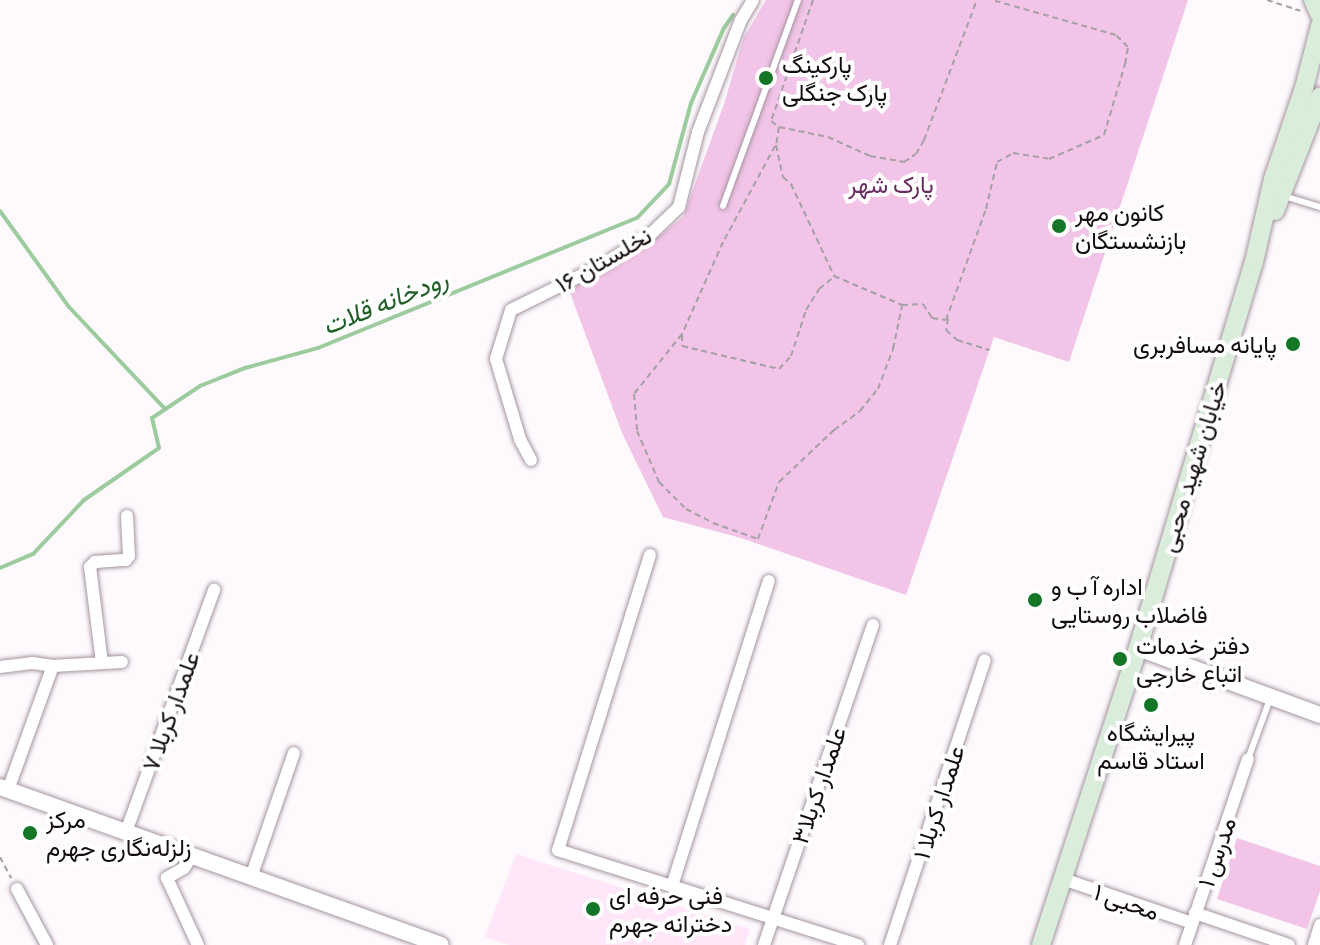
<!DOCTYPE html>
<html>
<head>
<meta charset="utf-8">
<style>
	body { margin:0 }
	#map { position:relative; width:1320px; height:945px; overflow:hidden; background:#fdf9fc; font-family:Manrope,Vazirmatn,sans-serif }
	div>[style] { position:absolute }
	.built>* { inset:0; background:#ffe6f9 }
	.green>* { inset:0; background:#f2c4e7 }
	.stream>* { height:4px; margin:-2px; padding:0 2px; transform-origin:2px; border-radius:2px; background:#9ccb9e }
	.path>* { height:2px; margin-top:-1px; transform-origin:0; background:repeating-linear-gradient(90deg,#a4a0a3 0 6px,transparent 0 10px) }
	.roads { filter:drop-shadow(0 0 2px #a695a2) drop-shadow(0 0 2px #a695a2) }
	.service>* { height:6px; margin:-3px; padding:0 3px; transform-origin:3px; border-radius:3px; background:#fff }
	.minor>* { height:12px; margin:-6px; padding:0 6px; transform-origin:6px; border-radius:6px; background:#fff }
	.tertiary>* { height:16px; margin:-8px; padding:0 8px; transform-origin:8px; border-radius:8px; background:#fff }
	.secondary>* { height:18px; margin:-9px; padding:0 9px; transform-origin:9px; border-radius:9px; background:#daeddb }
	.dots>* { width:22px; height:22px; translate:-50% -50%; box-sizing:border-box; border:4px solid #fff; border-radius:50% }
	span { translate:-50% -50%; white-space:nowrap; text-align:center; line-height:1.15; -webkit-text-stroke:8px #fff; paint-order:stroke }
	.poi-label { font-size:24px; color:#140e13 }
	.left { translate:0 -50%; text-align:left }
	.right { translate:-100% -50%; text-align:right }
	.park-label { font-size:24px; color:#692c5e }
	.street-label { font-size:24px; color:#140e13 }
	.water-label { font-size:26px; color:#206028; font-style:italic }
</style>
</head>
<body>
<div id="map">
	<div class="built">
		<div style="clip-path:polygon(516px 854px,750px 929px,745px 945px,510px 945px,485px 937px)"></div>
	</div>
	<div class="green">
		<div style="clip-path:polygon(766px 0,1188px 0,1069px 362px,994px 337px,906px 595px,741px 538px,663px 517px,622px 433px,569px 290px,648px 245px,683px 217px,724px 104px,743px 39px)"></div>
		<div style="clip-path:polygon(1237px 838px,1320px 866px,1320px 891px,1307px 929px,1217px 899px)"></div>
	</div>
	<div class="stream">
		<div style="left:0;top:211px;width:118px;rotate:54.3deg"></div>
		<div style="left:69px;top:307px;width:140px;rotate:46.7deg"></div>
		<div style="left:0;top:568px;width:36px;rotate:-23deg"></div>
		<div style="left:33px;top:554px;width:74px;rotate:-46.6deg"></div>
		<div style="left:84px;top:500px;width:91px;rotate:-34.7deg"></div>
		<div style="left:159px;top:448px;width:31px;rotate:-103deg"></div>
		<div style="left:152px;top:418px;width:58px;rotate:-33.7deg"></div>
		<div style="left:200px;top:386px;width:48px;rotate:-21.8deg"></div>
		<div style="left:245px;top:368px;width:76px;rotate:-15.3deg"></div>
		<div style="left:318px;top:348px;width:344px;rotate:-22.2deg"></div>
		<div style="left:637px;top:218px;width:47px;rotate:-46.7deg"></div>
		<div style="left:669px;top:184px;width:84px;rotate:-74.8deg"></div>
		<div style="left:691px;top:103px;width:82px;rotate:-66.3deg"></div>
		<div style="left:724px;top:28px;width:16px;rotate:-55deg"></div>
	</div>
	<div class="path">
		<div style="left:813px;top:0;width:128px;rotate:109.1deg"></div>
		<div style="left:771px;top:121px;width:10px;rotate:37deg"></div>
		<div style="left:779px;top:127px;width:50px;rotate:11.5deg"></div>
		<div style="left:828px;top:137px;width:46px;rotate:24.3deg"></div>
		<div style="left:870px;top:156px;width:35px;rotate:10deg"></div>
		<div style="left:904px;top:162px;width:14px;rotate:-34deg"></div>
		<div style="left:916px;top:154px;width:16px;rotate:-60deg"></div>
		<div style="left:924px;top:140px;width:150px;rotate:-69.3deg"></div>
		<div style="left:1267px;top:0;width:35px;rotate:18deg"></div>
		<div style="left:779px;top:127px;width:18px;rotate:99deg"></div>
		<div style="left:776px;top:145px;width:33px;rotate:78deg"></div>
		<div style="left:783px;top:177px;width:11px;rotate:41deg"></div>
		<div style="left:791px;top:184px;width:102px;rotate:64.9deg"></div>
		<div style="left:834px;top:276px;width:74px;rotate:23.1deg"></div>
		<div style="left:902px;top:305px;width:21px;rotate:-3deg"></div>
		<div style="left:923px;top:304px;width:17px;rotate:57deg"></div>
		<div style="left:932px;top:318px;width:14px;rotate:8deg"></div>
		<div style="left:946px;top:320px;width:118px;rotate:-70.2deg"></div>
		<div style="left:986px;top:209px;width:48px;rotate:-76.8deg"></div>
		<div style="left:997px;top:162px;width:18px;rotate:-29deg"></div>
		<div style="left:1013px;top:153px;width:36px;rotate:9deg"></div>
		<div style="left:1049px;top:159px;width:60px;rotate:-23.6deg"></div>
		<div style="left:1104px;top:135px;width:74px;rotate:-73.5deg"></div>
		<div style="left:1125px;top:64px;width:17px;rotate:-80deg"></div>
		<div style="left:1128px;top:47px;width:17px;rotate:-135deg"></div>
		<div style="left:1116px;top:35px;width:129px;rotate:-164.2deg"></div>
		<div style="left:775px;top:146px;width:109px;rotate:118.4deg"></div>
		<div style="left:723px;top:242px;width:101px;rotate:114deg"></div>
		<div style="left:682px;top:334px;width:77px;rotate:128.7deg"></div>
		<div style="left:634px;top:394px;width:37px;rotate:85deg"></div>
		<div style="left:637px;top:431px;width:56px;rotate:66.7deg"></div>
		<div style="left:659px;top:482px;width:38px;rotate:45deg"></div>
		<div style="left:686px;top:509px;width:30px;rotate:27deg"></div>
		<div style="left:713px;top:523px;width:48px;rotate:19.6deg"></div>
		<div style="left:758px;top:539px;width:61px;rotate:-69.8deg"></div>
		<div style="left:779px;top:482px;width:76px;rotate:-43.4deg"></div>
		<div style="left:834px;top:430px;width:32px;rotate:-36deg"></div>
		<div style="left:860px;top:411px;width:28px;rotate:-51deg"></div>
		<div style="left:878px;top:389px;width:43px;rotate:-69.4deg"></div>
		<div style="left:893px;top:349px;width:44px;rotate:-78.2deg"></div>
		<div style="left:948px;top:318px;width:12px;rotate:99deg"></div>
		<div style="left:946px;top:330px;width:15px;rotate:42deg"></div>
		<div style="left:957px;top:340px;width:34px;rotate:17deg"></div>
		<div style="left:682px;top:335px;width:11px;rotate:90deg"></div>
		<div style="left:682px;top:346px;width:100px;rotate:13.3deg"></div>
		<div style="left:779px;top:369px;width:18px;rotate:-47deg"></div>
		<div style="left:791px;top:356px;width:48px;rotate:-71.9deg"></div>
		<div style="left:806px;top:310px;width:25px;rotate:-58deg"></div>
		<div style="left:819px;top:289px;width:19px;rotate:-39deg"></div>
		<div style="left:0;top:857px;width:24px;rotate:62deg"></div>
	</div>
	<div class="roads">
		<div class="service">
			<div style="left:1284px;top:196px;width:38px;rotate:17deg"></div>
			<div style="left:723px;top:206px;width:219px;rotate:-70deg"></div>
			<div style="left:1248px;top:759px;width:64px;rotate:-69.9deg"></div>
		</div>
		<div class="minor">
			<div style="left:531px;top:460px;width:24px;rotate:-118deg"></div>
			<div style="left:520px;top:439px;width:84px;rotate:-106.7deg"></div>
			<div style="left:496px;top:359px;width:51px;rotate:-73deg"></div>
			<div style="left:511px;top:310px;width:106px;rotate:-26.3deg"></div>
			<div style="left:606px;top:263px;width:54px;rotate:-32.8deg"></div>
			<div style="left:651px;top:234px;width:39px;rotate:-44deg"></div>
			<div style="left:679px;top:207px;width:77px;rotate:-75.8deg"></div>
			<div style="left:698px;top:132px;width:120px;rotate:-69deg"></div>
			<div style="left:741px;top:20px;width:23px;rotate:-59deg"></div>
			<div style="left:650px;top:555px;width:309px;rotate:107.3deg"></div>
			<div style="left:558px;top:850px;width:315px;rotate:17.6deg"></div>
			<div style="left:102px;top:663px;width:97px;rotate:-97.1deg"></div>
			<div style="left:90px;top:567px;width:7px;rotate:-45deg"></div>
			<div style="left:95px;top:562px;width:31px;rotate:-4deg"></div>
			<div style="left:126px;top:560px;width:5px;rotate:-53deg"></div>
			<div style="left:129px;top:556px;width:40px;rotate:-92.9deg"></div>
			<div style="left:0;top:667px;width:32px;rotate:-7deg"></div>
			<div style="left:32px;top:663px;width:21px;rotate:8deg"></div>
			<div style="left:53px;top:666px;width:69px;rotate:-3.3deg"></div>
			<div style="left:8px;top:790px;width:132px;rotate:-70.1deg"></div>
			<div style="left:126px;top:832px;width:258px;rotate:-70deg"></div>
			<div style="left:192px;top:856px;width:14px;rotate:124deg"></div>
			<div style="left:184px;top:868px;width:20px;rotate:150deg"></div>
			<div style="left:167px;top:878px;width:74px;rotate:65.2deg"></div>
			<div style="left:251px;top:877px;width:131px;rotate:-70.9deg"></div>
			<div style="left:1063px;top:879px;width:136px;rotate:18.8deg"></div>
			<div style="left:672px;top:886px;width:320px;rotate:-72.4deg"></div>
			<div style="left:17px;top:889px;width:64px;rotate:61.8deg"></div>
			<div style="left:1195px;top:913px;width:99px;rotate:18.8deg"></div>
			<div style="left:764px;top:945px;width:338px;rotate:-71.2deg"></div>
			<div style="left:890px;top:945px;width:300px;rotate:-71.6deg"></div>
			<div style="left:1185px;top:945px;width:196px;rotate:-71.3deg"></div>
			<div style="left:1314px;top:945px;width:21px;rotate:-73deg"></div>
		</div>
		<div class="tertiary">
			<div style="left:1138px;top:648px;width:194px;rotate:20.2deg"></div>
			<div style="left:0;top:787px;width:468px;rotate:19.7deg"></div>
		</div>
		<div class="secondary">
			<div style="left:1313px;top:0;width:17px;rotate:65deg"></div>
			<div style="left:1275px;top:211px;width:123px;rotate:-68.5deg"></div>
			<div style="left:1041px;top:945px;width:312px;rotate:-71.9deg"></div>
			<div style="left:1138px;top:648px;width:403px;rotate:-73.3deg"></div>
			<div style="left:1254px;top:262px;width:85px;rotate:-77.1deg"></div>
			<div style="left:1273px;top:179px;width:96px;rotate:-71.2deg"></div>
			<div style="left:1304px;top:88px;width:64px;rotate:-75.5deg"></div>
		</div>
	</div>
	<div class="dots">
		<div style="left:766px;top:78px;background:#137627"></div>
		<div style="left:1059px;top:226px;background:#137627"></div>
		<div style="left:1293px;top:344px;background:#137627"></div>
		<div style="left:1035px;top:600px;background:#137627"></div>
		<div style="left:1120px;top:659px;background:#137627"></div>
		<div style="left:1151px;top:705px;background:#137627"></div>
		<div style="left:30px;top:833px;background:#137627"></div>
		<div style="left:593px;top:909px;background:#137627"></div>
	</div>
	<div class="poi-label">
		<span class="left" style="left:782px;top:78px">پارکینگ<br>پارک جنگلی</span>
		<span class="left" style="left:1075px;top:226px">کانون مهر<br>بازنشستگان</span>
		<span class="right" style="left:1277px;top:344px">پایانه مسافربری</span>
		<span class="left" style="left:1051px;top:600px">اداره آ ب و<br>فاضلاب روستایی</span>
		<span class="left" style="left:1136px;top:659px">دفتر خدمات<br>اتباع خارجی</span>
		<span style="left:1151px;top:746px">پیرایشگاه<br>استاد قاسم</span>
		<span class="left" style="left:46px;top:833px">مرکز<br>زلزله‌نگاری جهرم</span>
		<span class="left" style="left:609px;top:909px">فنی حرفه ای<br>دخترانه جهرم</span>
	</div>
	<div class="park-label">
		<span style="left:891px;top:184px">پارک شهر</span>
	</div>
	<div class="street-label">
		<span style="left:603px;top:259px;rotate:-30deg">نخلستان ۱۶</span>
		<span style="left:1192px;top:466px;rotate:-73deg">خیابان شهید محبی</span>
		<span style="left:170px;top:711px;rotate:-70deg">علمدار کربلا ۷</span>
		<span style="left:818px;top:785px;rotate:-71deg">علمدار کربلا۳</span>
		<span style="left:938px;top:802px;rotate:-72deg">علمدار کربلا ۱</span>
		<span style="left:1216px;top:852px;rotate:-71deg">مدرس ۱</span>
		<span style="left:1127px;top:901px;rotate:19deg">محبی ۱</span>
	</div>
	<div class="water-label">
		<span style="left:385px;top:302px;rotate:-22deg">رودخانه قلات</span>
	</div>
</div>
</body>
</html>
